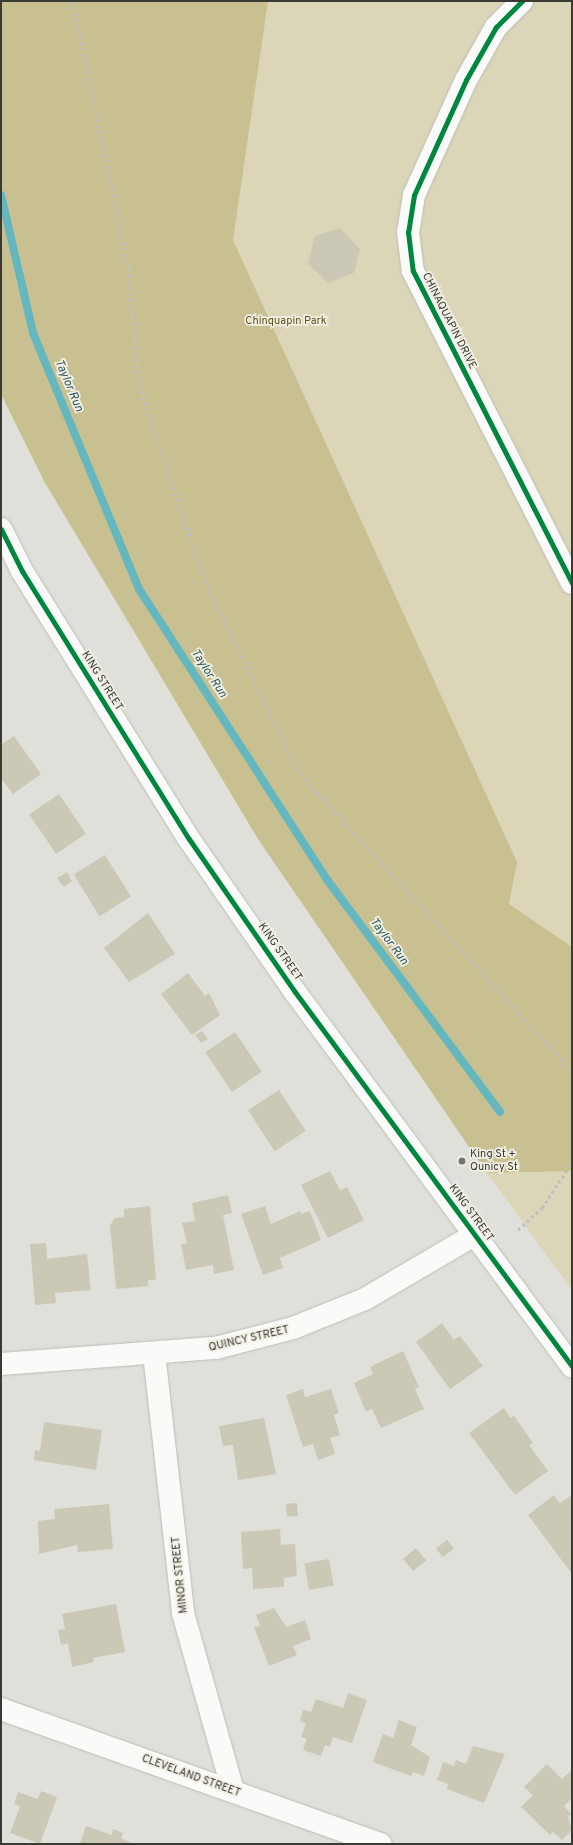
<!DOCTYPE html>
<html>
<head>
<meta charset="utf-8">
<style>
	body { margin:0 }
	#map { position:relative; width:573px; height:1845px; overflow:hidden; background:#e0e0da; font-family:Overpass,sans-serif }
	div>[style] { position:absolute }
	.green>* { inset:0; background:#dbd6b8 }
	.forest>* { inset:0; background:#c8c091 }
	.stream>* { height:8px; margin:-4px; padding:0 4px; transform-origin:4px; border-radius:4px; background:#64b7be }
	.building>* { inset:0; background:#cbc8b6; transform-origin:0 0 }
	.path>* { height:2.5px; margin-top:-1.25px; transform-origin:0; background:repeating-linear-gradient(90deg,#c0c0be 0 3px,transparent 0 6px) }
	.roads { filter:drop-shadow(0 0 1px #bdbdb8) drop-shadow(0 0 1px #bdbdb8) }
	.minor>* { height:22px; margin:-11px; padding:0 11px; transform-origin:11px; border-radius:11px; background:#fafaf9 }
	.primary>* { height:22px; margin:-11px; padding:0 11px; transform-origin:11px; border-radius:11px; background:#fafaf9 }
	.cycleway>* { height:5px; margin:-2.5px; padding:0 2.5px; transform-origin:2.5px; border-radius:2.5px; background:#00873e }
	.dots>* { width:11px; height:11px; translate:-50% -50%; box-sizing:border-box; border:2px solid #f1efe3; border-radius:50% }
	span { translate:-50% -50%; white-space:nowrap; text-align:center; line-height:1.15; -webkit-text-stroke:3.5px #f1efe3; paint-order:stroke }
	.park-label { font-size:11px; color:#5f5519 }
	.street-label { font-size:11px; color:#3a3a35 }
	.poi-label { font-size:11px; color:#3a3a35 }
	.left { translate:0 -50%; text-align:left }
	.water-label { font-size:12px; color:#295a5f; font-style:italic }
	.frame { position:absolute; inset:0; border:2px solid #3a3a35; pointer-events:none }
</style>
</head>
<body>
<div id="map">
	<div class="green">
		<div style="clip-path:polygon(1px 1px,572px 1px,572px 1290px,487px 1173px,258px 839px,44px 481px,1px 394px)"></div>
	</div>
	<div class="forest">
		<div style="clip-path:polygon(1px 1px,268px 1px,233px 240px,517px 862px,509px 904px,572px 947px,572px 1171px,487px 1173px,258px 839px,44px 481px,1px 394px)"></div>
	</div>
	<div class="stream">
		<div style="left:1px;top:195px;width:142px;rotate:76.9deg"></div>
		<div style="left:33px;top:333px;width:277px;rotate:67.5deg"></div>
		<div style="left:139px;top:589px;width:348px;rotate:57.1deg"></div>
		<div style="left:328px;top:881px;width:288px;rotate:53.3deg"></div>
	</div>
	<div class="building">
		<div style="clip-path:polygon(340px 228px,360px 249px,354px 273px,328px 283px,308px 264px,315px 236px)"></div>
		<div style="clip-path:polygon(14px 736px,41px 774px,13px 794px,1px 778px,1px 745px)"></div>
		<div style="left:59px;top:794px;width:48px;height:36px;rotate:56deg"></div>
		<div style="left:105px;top:855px;width:49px;height:37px;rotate:58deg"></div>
		<div style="clip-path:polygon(67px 872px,72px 881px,64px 887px,57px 878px)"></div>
		<div style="clip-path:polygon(148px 913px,175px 954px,129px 982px,104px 948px)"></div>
		<div style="clip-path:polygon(188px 973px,205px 996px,209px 993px,220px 1015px,192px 1035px,161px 994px)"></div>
		<div style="clip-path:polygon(202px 1031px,208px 1039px,201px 1043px,195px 1035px)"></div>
		<div style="left:235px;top:1032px;width:48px;height:36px;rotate:56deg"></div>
		<div style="left:279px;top:1090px;width:49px;height:37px;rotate:57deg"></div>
		<div style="clip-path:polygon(330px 1171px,340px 1190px,347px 1187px,364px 1220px,328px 1238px,301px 1185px)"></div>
		<div style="clip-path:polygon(228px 1195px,232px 1213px,223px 1215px,234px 1270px,214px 1274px,213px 1265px,186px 1270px,181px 1244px,187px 1243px,182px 1223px,195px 1221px,192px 1203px)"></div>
		<div style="clip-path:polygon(150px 1206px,156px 1280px,148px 1280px,148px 1286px,116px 1289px,110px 1225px,115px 1218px,124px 1217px,124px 1209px)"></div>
		<div style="clip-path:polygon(265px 1206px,271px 1224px,300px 1211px,301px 1214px,310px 1211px,321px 1240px,280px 1258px,283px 1268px,263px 1275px,241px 1214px)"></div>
		<div style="clip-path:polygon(46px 1243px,47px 1259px,87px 1254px,91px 1290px,55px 1293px,56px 1303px,35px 1305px,30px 1244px)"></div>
		<div style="clip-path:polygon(442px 1323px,454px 1340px,460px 1336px,483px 1366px,450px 1389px,416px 1342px)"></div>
		<div style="clip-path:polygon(403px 1351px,419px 1387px,415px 1389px,424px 1409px,381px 1428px,372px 1409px,366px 1412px,354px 1383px,373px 1374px,370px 1367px)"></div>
		<div style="clip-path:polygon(303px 1389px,305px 1397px,331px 1389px,339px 1413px,334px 1415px,340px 1435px,330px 1438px,335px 1454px,318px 1460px,313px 1444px,303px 1447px,286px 1395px)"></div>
		<div style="clip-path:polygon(504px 1408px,510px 1418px,514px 1416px,533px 1443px,529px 1445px,548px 1471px,515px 1495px,469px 1433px)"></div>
		<div style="clip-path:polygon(264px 1418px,276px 1474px,238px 1480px,233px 1445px,223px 1446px,219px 1426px)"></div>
		<div style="clip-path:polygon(44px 1422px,102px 1430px,96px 1470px,34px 1460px,35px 1450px,40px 1451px)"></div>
		<div style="clip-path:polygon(554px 1495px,560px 1503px,572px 1495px,572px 1574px,528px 1515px)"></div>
		<div style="left:297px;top:1503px;width:13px;height:11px;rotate:86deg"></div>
		<div style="clip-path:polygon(109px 1504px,113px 1549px,78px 1552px,77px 1545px,39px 1554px,38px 1521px,55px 1519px,54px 1509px)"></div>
		<div style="clip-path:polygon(280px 1529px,281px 1545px,295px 1544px,297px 1576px,284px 1578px,284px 1587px,253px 1589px,252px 1568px,243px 1569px,241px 1532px)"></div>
		<div style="left:447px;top:1540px;width:11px;height:14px;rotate:52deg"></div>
		<div style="left:416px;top:1548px;width:16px;height:17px;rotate:50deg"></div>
		<div style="left:329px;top:1559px;width:27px;height:25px;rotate:80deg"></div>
		<div style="clip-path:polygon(116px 1604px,125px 1652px,93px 1658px,94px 1662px,72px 1667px,68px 1643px,61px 1645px,58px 1630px,65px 1629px,62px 1614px)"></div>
		<div style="clip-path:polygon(274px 1608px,286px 1627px,305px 1620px,311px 1639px,293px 1646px,297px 1655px,269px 1666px,254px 1627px,260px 1626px,256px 1615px)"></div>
		<div style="clip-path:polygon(348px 1693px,367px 1700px,352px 1743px,333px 1737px,330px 1747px,325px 1745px,321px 1756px,303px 1750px,307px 1739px,301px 1737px,306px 1724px,300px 1721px,303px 1710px,311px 1712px,316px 1699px,343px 1708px)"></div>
		<div style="clip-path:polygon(399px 1720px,417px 1727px,411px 1745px,430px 1757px,424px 1776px,413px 1772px,411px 1776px,373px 1762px,383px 1734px,393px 1738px)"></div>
		<div style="clip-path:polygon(473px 1746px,505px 1754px,484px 1803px,447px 1789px,448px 1784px,437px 1780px,443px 1762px,454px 1766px,456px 1760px,466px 1764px)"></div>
		<div style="clip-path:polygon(547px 1764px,562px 1779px,572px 1770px,572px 1798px,564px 1806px,571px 1814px,568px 1817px,572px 1830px,562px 1840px,553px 1832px,550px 1835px,521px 1807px,533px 1795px,524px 1787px)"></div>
		<div style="clip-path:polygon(41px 1791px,57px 1797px,40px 1844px,10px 1833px,20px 1806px,14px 1804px,18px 1792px,38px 1799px)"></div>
		<div style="clip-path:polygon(86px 1826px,112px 1835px,113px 1829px,123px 1833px,121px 1838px,133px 1844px,80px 1843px)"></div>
	</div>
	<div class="path">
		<div style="left:73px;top:1px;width:274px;rotate:78.2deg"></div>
		<div style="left:129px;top:269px;width:116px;rotate:85.1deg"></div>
		<div style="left:139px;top:385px;width:206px;rotate:71.3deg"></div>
		<div style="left:205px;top:580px;width:211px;rotate:64.2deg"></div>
		<div style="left:297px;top:770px;width:408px;rotate:47.6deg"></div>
		<div style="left:518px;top:1230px;width:33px;rotate:-43deg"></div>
		<div style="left:542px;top:1208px;width:55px;rotate:-56.9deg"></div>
	</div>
	<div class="roads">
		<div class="minor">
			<div style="left:522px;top:1px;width:37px;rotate:135deg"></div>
			<div style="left:496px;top:27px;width:61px;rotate:119.5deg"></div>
			<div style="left:466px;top:80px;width:126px;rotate:114.3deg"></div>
			<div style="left:414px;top:195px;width:37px;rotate:99deg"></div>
			<div style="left:408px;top:232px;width:39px;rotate:83deg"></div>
			<div style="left:413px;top:271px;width:350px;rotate:63deg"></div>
			<div style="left:154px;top:1353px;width:262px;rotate:83.6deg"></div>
			<div style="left:183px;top:1613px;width:185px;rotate:74.3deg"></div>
			<div style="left:1px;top:1364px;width:216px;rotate:-4.3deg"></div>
			<div style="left:216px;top:1348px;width:80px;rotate:-14.6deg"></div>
			<div style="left:293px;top:1328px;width:78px;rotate:-21.9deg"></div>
			<div style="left:365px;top:1299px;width:126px;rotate:-30.4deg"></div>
			<div style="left:1px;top:1709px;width:403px;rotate:19.6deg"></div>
		</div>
		<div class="primary">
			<div style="left:1px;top:529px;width:47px;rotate:63.4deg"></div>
			<div style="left:22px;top:571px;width:316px;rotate:58.1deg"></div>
			<div style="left:189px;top:839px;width:186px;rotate:55.3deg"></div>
			<div style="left:295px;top:992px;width:466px;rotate:53.5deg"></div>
		</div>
	</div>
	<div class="cycleway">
		<div style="left:522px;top:1px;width:37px;rotate:135deg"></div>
		<div style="left:496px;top:27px;width:61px;rotate:119.5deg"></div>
		<div style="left:466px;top:80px;width:126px;rotate:114.3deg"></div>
		<div style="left:414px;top:195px;width:37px;rotate:99deg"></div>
		<div style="left:408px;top:232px;width:39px;rotate:83deg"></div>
		<div style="left:413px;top:271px;width:350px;rotate:63deg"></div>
		<div style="left:1px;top:529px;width:47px;rotate:63.4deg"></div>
		<div style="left:22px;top:571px;width:316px;rotate:58.1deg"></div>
		<div style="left:189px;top:839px;width:186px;rotate:55.3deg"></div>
		<div style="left:295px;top:992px;width:466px;rotate:53.5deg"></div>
	</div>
	<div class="dots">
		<div style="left:462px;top:1161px;background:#74746f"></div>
	</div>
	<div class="park-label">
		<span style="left:286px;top:321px">Chinquapin Park</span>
	</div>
	<div class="street-label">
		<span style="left:449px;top:321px;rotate:63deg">CHINAQUAPIN DRIVE</span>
		<span style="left:102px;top:681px;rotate:58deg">KING STREET</span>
		<span style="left:280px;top:952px;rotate:55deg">KING STREET</span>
		<span style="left:471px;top:1213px;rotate:54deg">KING STREET</span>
		<span style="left:249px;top:1339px;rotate:-13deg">QUINCY STREET</span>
		<span style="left:180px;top:1575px;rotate:-96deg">MINOR STREET</span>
		<span style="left:191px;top:1776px;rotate:20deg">CLEVELAND STREET</span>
	</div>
	<div class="poi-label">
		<span class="left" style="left:470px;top:1161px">King St +<br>Qunicy St</span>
	</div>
	<div class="water-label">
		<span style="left:68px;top:386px;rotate:67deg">Taylor Run</span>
		<span style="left:208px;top:674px;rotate:57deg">Taylor Run</span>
		<span style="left:388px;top:942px;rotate:53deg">Taylor Run</span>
	</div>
	<div class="frame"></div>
</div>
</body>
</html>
